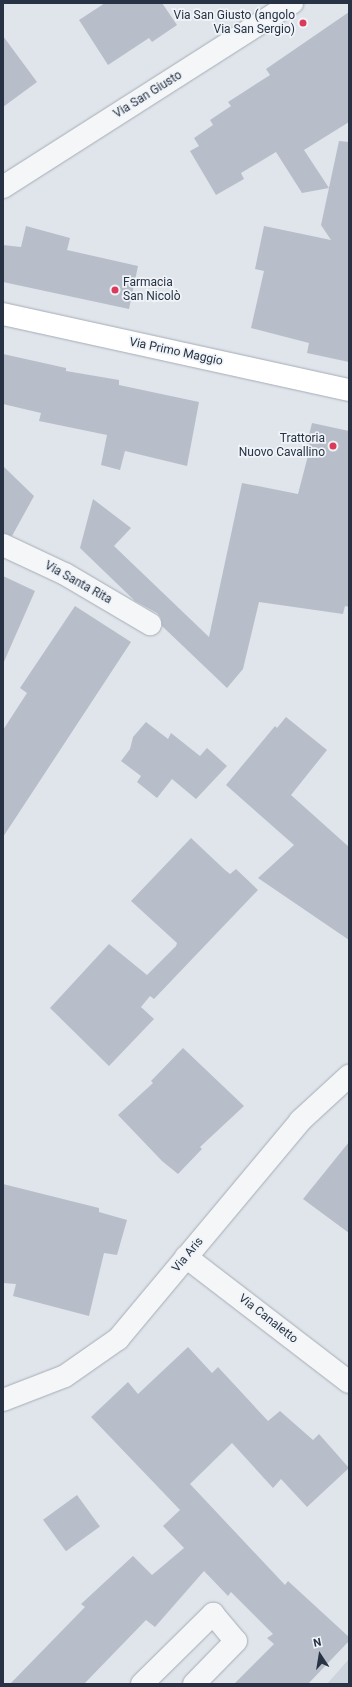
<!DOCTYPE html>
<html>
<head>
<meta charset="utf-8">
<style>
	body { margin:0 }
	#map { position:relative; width:352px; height:1687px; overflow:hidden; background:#e0e5eb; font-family:Roboto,sans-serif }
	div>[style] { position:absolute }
	.built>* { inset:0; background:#ced4dd }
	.building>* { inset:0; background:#b7bec9; transform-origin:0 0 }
	.roads { filter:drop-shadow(0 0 1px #a5acb6) drop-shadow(0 0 1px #a5acb6) }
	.minor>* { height:22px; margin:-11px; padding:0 11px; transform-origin:11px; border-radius:11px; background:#f4f6f8 }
	.tertiary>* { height:22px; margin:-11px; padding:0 11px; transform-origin:11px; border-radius:11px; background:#f4f6f8 }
	.primary>* { height:22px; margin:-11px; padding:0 11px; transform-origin:11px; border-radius:11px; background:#fff }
	.dots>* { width:11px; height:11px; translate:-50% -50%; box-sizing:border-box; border:2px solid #f0f4f8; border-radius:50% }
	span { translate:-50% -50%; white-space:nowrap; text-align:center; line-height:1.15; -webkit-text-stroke:3.5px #f0f4f8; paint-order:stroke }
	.poi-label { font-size:12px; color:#273344 }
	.right { translate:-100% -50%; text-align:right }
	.left { translate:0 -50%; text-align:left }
	.street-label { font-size:12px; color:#273344 }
	.frame { position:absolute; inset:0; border:4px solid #273344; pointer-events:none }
	.north { position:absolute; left:300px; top:1635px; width:40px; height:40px; -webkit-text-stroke:3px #f0f4f8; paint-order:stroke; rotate:348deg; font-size:11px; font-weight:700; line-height:16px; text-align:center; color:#273344 }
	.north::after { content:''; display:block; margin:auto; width:14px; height:18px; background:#273344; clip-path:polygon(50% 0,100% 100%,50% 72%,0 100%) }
</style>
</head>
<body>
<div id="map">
	<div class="built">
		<div style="clip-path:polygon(349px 1659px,349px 1684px,327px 1684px)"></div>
	</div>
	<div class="building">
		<div style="clip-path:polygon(105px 3px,162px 3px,177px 25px,152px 42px,149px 38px,108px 65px,79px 20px)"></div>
		<div style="clip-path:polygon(349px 12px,349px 122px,304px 150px,329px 188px,302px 193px,276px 152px,241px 173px,244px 179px,216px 195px,190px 151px,199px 146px,194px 138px,213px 125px,210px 120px,231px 106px,228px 102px,270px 75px,266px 69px)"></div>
		<div style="clip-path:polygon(3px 36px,37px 82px,3px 107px)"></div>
		<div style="clip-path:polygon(339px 141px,349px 142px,349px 362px,307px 353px,309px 343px,251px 328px,264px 271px,255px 269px,264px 226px,331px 240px,321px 225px)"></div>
		<div style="clip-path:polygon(26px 226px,70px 238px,67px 250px,138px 266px,129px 309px,3px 282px,3px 245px,21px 247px)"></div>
		<div style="clip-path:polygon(3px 354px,66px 368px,66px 371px,119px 380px,119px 385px,199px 402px,187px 466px,125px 451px,120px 470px,101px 465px,107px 435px,39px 421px,41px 413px,3px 404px)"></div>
		<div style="clip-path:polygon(312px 423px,349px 431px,349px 607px,345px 606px,343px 614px,259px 602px,243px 669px,227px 688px,162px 626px,161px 618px,157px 613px,135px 601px,80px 548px,93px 499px,131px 528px,114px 546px,209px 637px,242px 483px,298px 494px,310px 448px,306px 447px)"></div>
		<div style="clip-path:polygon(3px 466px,34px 496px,12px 536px,3px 533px)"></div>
		<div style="clip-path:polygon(3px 576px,35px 591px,3px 664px)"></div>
		<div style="clip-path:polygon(75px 606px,131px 642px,3px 837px,3px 730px,27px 693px,20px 688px)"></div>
		<div style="clip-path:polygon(286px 717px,327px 750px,291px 795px,349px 847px,349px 940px,258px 878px,294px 845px,226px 785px,275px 726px,277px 728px)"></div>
		<div style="clip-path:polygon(146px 722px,168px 739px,171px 733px,200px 756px,207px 748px,227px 766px,196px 799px,172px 779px,157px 798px,137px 782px,141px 776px,121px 761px,130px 749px,133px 737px)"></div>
		<div style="clip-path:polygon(191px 838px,225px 870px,230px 874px,236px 869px,258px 890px,154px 999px,150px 996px,141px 1007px,154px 1019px,109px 1066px,50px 1008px,109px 944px,147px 975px,176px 946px,177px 943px,131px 901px)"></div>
		<div style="clip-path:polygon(183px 1048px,244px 1106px,200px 1147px,202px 1149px,178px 1174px,162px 1161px,118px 1115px,153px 1083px,151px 1081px)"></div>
		<div style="clip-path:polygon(349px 1142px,349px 1233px,303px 1199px)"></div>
		<div style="clip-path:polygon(3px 1184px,99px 1208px,99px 1212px,127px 1220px,117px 1255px,104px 1253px,89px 1316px,13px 1296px,16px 1284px,3px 1283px)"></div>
		<div style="clip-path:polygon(188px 1347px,212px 1373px,218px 1367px,268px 1421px,280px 1411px,313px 1440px,319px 1434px,349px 1468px,307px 1507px,281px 1479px,273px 1488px,232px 1443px,190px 1484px,285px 1585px,288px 1581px,349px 1637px,349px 1641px,308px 1684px,234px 1684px,274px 1644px,267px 1638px,273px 1634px,231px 1592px,228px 1596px,204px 1571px,155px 1627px,146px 1620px,84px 1684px,10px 1684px,85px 1607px,81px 1604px,133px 1556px,152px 1575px,184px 1548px,163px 1526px,180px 1510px,91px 1417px,128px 1382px,138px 1394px)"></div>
		<div style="left:77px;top:1495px;width:39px;height:42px;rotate:54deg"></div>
	</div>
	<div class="roads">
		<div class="minor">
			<div style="left:3px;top:545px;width:68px;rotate:25.1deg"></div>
			<div style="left:65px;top:574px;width:99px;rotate:30.5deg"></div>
			<div style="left:186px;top:1257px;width:205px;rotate:37.5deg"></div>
			<div style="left:3px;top:1400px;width:66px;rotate:-21.2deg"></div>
			<div style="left:65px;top:1376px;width:65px;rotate:-34.9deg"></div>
			<div style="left:118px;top:1339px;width:284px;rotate:-50.1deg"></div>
			<div style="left:300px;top:1121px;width:67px;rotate:-42.6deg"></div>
			<div style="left:142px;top:1684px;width:100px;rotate:-44.6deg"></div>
			<div style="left:213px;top:1614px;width:35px;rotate:50deg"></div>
			<div style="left:236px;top:1641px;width:60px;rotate:134.3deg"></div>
		</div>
		<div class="tertiary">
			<div style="left:3px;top:187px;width:343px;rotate:-32.5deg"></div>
		</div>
		<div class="primary">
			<div style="left:3px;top:314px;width:354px;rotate:12.4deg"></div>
		</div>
	</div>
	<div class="dots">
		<div style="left:303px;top:23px;background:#dc3a5b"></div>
		<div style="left:115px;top:290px;background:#dc3a5b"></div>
		<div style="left:333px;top:446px;background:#dc3a5b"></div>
	</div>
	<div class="poi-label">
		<span class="right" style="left:295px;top:23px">Via San Giusto (angolo<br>Via San Sergio)</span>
		<span class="left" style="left:123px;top:290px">Farmacia<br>San Nicolò</span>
		<span class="right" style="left:325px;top:446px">Trattoria<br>Nuovo Cavallino</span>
	</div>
	<div class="street-label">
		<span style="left:148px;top:95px;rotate:-32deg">Via San Giusto</span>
		<span style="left:176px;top:352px;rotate:12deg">Via Primo Maggio</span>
		<span style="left:78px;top:583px;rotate:29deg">Via Santa Rita</span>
		<span style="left:188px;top:1255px;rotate:-50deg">Via Aris</span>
		<span style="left:268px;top:1319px;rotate:38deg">Via Canaletto</span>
	</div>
	<div class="frame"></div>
	<div class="north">N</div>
</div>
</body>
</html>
